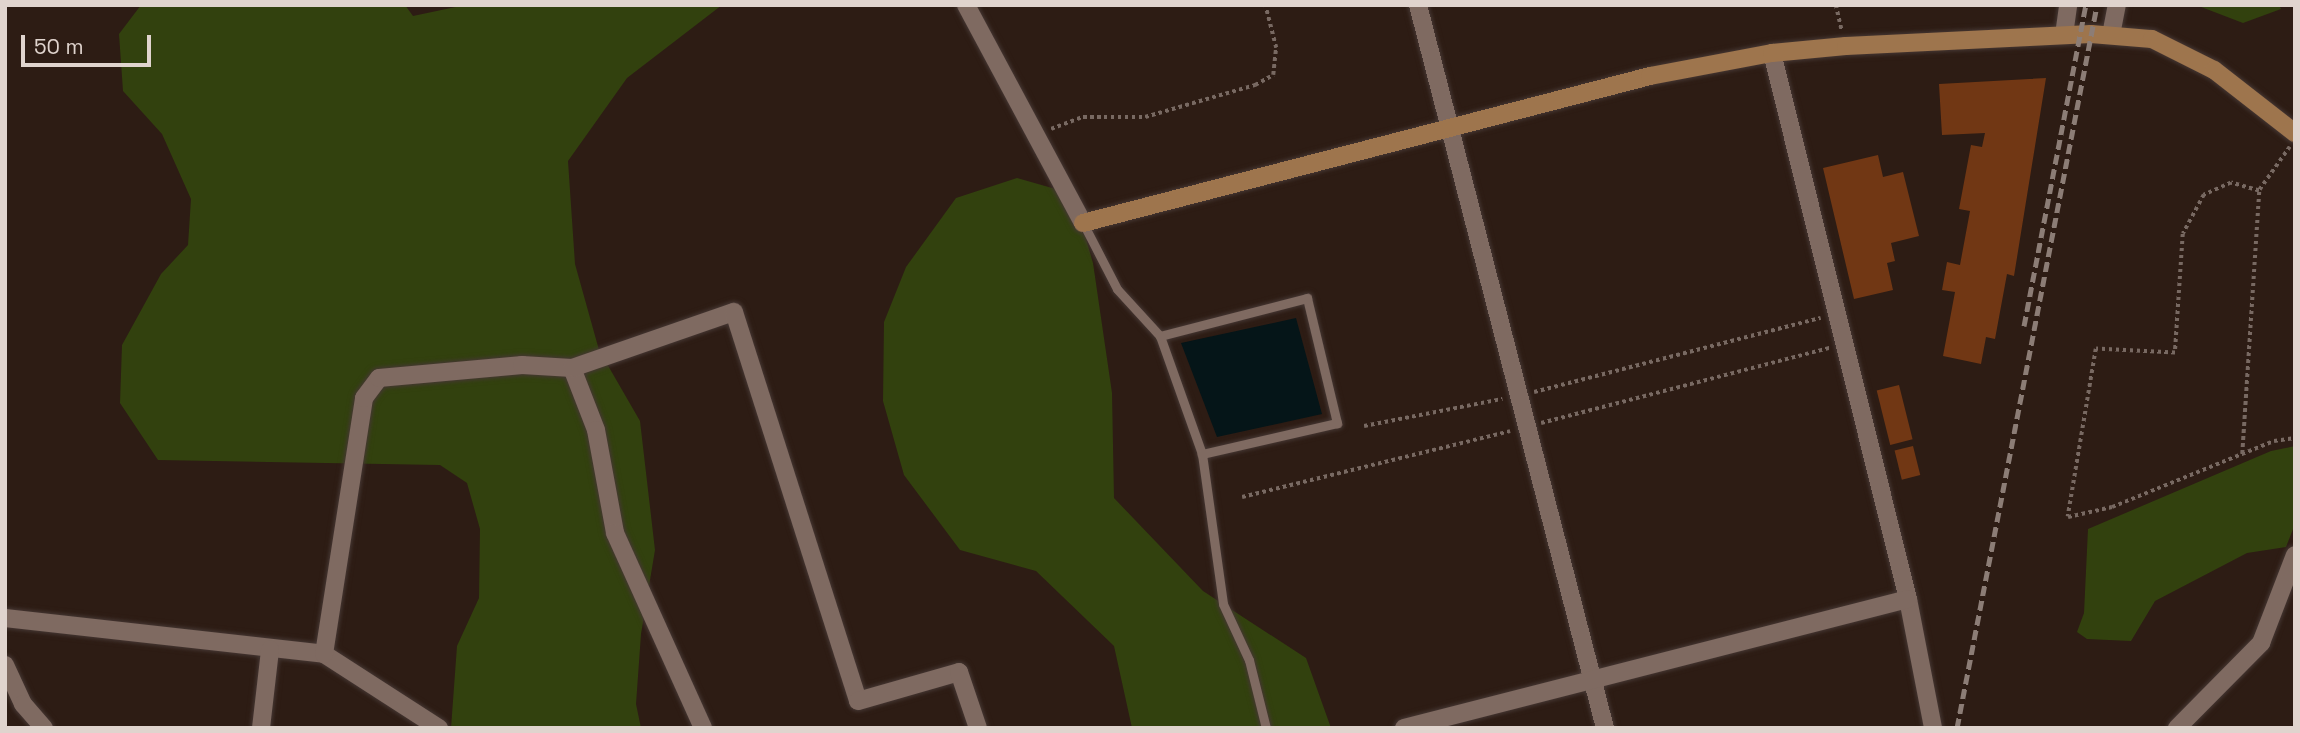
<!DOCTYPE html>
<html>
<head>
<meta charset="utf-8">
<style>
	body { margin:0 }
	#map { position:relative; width:2300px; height:733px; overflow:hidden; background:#2d1c14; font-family:"Space Grotesk",sans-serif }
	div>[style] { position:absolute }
	.green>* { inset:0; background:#32410e }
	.water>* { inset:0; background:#051518 }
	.building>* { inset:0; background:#713714; transform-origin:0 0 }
	.path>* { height:3.5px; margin-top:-1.75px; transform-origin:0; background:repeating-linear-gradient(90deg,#786962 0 3.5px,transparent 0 7px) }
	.roads { filter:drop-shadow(0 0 2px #453733) drop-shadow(0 0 2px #453733) }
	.lane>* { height:9px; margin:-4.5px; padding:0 4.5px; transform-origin:4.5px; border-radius:4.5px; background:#7f6a61 }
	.street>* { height:18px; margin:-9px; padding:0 9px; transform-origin:9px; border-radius:9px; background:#7f6a61 }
	.secondary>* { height:18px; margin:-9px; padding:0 9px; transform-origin:9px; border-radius:9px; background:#9e754d }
	.rail>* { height:5px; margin-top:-2.5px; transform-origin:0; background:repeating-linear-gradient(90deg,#8c7d76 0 10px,transparent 0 15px) }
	span { translate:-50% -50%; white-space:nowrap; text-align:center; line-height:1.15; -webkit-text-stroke:7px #2d1c14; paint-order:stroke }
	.frame { position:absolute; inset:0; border:7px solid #e0d4ce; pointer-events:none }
	.scale { position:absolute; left:21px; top:35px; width:130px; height:32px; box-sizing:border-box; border:4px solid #e0d4ce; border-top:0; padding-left:9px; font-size:21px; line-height:24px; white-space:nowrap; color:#e0d4ce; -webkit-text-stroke:5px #2d1c14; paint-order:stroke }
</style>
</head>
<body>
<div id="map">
	<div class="green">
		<div style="clip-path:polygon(141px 5px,405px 5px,413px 16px,465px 5px,722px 5px,627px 78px,568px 161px,575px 264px,599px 350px,640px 421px,655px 550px,641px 634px,636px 704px,641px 728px,451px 728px,457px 646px,479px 598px,480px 529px,467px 483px,440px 465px,158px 460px,120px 403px,122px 345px,161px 274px,188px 245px,191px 199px,162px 134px,123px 91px,119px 34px)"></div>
		<div style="clip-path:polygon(2196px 5px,2279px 5px,2281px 9px,2243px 23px)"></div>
		<div style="clip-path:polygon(1017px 178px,1073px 194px,1093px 263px,1112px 393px,1114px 498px,1203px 591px,1306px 658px,1331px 728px,1132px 728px,1114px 646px,1036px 571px,960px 550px,904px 475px,883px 401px,884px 322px,906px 267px,956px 198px)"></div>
		<div style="clip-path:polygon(2295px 446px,2295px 524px,2286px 547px,2247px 553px,2155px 601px,2131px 641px,2087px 639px,2077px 632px,2084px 613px,2088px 529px,2271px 451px)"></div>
	</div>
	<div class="water">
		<div style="clip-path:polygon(1296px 318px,1322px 414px,1217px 437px,1181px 343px)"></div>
	</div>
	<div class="building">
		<div style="clip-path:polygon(2046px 78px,2014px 276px,2007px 274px,1995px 339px,1986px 337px,1981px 364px,1943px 356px,1955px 292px,1942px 290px,1947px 262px,1960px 265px,1970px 211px,1959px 209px,1971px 145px,1982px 147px,1985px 133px,1942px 135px,1939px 84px)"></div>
		<div style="clip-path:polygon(1878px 155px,1883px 177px,1903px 172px,1919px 236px,1891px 243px,1895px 261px,1887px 263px,1893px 290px,1854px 299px,1823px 168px)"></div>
		<div style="left:1899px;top:385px;width:56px;height:23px;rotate:76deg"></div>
		<div style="left:1913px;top:446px;width:30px;height:19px;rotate:76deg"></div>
	</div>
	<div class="path">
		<div style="left:1836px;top:5px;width:27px;rotate:77deg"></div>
		<div style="left:1051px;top:129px;width:34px;rotate:-21deg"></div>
		<div style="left:1083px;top:117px;width:62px"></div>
		<div style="left:1145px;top:117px;width:115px;rotate:-16.2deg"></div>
		<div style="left:1255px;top:85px;width:21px;rotate:-29deg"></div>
		<div style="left:1273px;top:75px;width:27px;rotate:-84deg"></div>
		<div style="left:1276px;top:48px;width:44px;rotate:-104.3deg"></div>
		<div style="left:2290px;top:147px;width:54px;rotate:125.2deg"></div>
		<div style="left:2259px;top:191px;width:29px;rotate:-164deg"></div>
		<div style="left:2231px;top:183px;width:30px;rotate:156deg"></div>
		<div style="left:2204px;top:195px;width:44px;rotate:118.3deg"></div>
		<div style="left:2183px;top:234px;width:119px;rotate:93.8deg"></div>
		<div style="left:2175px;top:353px;width:79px;rotate:-177.1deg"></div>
		<div style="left:2096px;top:349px;width:170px;rotate:99.5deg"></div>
		<div style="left:2068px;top:517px;width:45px;rotate:-12.8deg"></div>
		<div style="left:2112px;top:507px;width:175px;rotate:-22.2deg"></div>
		<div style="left:2274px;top:441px;width:21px;rotate:-8deg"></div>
		<div style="left:1534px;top:392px;width:296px;rotate:-14.5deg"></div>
		<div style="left:1541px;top:423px;width:298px;rotate:-14.6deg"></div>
		<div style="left:1364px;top:426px;width:141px;rotate:-11.1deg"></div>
		<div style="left:2242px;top:454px;width:264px;rotate:-86.3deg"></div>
		<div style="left:1242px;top:497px;width:276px;rotate:-13.8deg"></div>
	</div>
	<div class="roads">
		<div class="lane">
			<div style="left:1083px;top:223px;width:74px;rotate:62.7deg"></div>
			<div style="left:1117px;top:289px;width:64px;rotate:47.5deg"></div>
			<div style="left:1160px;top:336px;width:125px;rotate:70.4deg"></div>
			<div style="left:1202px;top:454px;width:151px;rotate:82deg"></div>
			<div style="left:1223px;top:604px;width:62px;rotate:65.1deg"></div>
			<div style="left:1249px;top:660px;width:70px;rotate:76deg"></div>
			<div style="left:1160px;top:336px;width:152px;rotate:-14.5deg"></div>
			<div style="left:1307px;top:298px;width:129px;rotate:76.5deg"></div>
			<div style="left:1337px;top:423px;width:139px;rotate:167.1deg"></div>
		</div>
		<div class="street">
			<div style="left:966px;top:5px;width:247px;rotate:61.8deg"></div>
			<div style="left:1418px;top:5px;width:747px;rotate:75.5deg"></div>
			<div style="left:2064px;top:35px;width:30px;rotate:-82deg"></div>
			<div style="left:2111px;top:35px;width:31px;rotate:-79deg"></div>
			<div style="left:1772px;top:53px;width:563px;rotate:76.01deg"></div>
			<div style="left:1908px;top:599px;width:131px;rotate:79deg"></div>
			<div style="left:572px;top:368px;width:66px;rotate:68.8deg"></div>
			<div style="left:596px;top:430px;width:105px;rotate:79.5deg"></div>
			<div style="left:615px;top:533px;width:214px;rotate:65.7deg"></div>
			<div style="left:5px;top:618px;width:321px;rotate:6.4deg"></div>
			<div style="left:324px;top:654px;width:137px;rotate:32.8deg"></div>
			<div style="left:324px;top:654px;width:259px;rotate:-81.1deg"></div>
			<div style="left:364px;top:398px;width:25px;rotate:-53deg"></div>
			<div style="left:379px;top:378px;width:144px;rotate:-5.2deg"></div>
			<div style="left:522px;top:365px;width:50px;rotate:3.4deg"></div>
			<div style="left:572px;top:368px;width:171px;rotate:-19.1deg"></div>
			<div style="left:734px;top:312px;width:408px;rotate:72.3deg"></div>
			<div style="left:858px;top:701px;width:105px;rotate:-16deg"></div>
			<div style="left:959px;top:672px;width:59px;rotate:71.3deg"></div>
			<div style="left:5px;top:665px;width:43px;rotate:65.2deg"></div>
			<div style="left:23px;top:704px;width:32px;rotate:49deg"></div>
			<div style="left:261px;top:728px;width:79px;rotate:-83.4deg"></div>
			<div style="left:1404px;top:728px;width:520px;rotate:-14.36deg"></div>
			<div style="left:2177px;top:728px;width:120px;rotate:-45.3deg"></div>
			<div style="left:2261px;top:643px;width:94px;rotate:-68.9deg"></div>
		</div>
		<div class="secondary">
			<div style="left:1083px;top:223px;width:586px;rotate:-14.53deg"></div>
			<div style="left:1650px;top:76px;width:124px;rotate:-10.7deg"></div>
			<div style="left:1772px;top:53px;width:74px;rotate:-5.4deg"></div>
			<div style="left:1846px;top:46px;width:245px;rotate:-2.8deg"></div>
			<div style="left:2091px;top:34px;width:61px;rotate:4.7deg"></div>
			<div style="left:2152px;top:39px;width:69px;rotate:26.6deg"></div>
			<div style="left:2214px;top:70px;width:103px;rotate:37.9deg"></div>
		</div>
	</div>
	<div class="rail">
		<div style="left:2024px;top:326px;width:327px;rotate:-79.1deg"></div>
		<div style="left:1957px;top:728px;width:736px;rotate:-79.04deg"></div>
	</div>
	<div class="frame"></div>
	<div class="scale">50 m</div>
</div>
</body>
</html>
